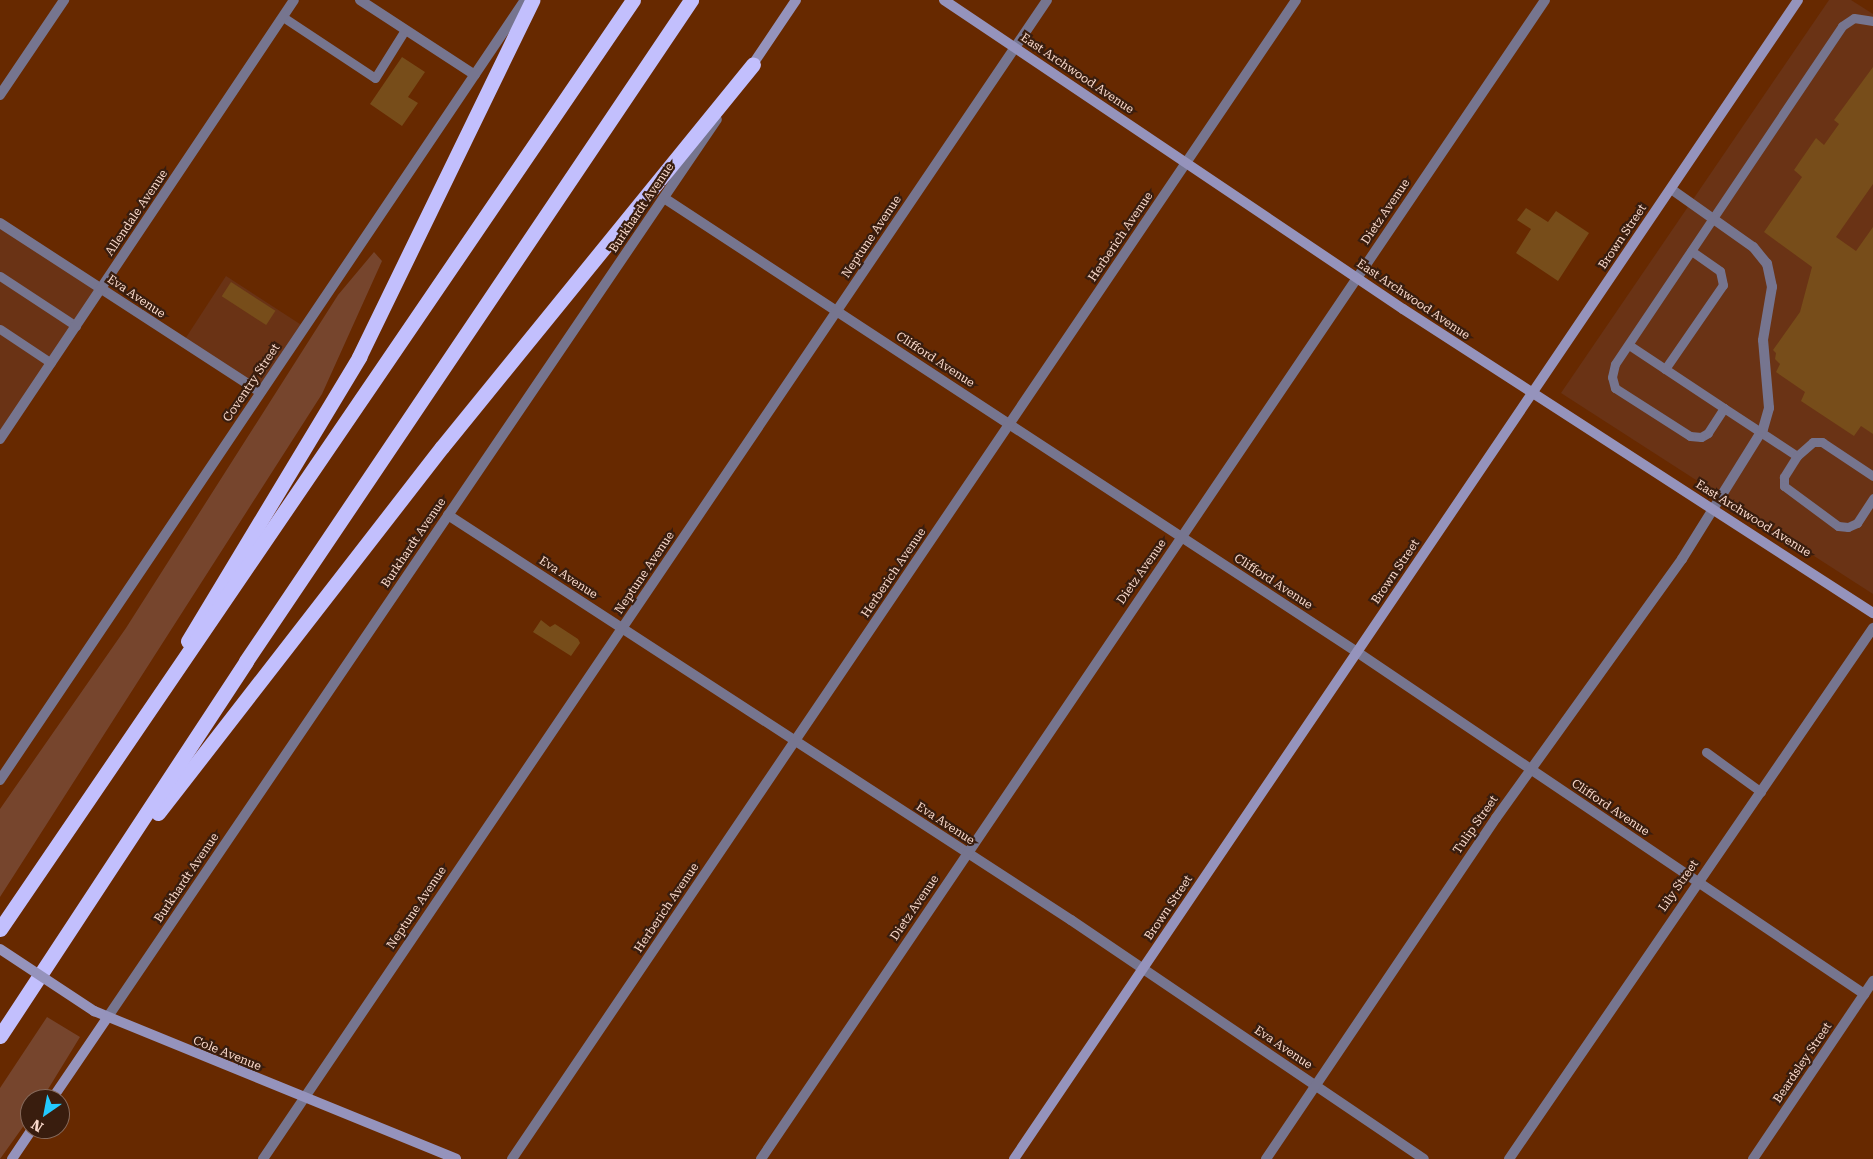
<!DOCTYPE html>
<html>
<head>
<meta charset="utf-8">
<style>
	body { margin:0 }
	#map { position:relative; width:1873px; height:1159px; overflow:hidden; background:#672900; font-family:"Roboto Serif",serif }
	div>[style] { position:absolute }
	.built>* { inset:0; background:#6a3315; transform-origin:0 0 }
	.green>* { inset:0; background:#76452d }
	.building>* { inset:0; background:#774d1a; transform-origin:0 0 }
	.lane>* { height:9px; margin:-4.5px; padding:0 4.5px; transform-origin:4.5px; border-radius:4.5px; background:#76758f }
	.street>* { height:10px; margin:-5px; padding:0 5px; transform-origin:5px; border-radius:5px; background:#76758f }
	.secondary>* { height:10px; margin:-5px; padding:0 5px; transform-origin:5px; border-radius:5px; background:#9593bc }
	.highway>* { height:15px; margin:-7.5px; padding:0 7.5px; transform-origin:7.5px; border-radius:7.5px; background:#c2bffd }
	.secondary-bridge>* { height:10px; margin:-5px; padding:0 5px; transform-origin:5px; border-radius:5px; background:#9593bc }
	span { translate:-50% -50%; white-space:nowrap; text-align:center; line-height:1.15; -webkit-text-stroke:4.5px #391d0e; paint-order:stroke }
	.street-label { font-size:12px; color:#fadacc }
	.north { position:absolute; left:20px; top:1089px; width:50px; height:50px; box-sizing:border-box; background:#391d0e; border:1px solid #86695a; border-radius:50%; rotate:213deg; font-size:14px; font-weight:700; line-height:20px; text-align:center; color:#fadacc }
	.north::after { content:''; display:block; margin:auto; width:18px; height:22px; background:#23c9fe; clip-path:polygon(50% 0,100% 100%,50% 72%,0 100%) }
</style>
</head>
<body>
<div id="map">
	<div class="built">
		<div style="clip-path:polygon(1829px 0,1851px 0,1873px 14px,1873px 594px,1561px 393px)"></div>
		<div style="clip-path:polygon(0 223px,101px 289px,0 439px)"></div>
		<div style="left:226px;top:276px;width:95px;height:79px;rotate:33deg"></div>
	</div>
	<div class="green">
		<div style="clip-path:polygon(374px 252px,382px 261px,322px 394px,0 897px,0 809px,126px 628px,338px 295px)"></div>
		<div style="clip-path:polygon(47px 1017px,80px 1037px,42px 1099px,30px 1099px,30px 1117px,0 1159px,0 1088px)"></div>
	</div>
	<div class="building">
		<div style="clip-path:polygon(402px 57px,425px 72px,408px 97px,418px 103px,402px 126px,370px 104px)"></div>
		<div style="clip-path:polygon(1873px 67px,1873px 184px,1836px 237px,1856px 251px,1873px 227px,1873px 434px,1861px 426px,1854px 436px,1801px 401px,1805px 392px,1776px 372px,1780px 364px,1775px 359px,1776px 353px,1773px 350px,1800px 312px,1812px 267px,1764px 232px,1802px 177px,1794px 170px,1816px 138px,1824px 145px,1839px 124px,1834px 120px)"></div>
		<div style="clip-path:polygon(1526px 208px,1548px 222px,1556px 211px,1589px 233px,1558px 281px,1516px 253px,1531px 229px,1517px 220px)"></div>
		<div style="left:231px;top:282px;width:53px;height:17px;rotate:33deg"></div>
		<div style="clip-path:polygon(541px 620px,550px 627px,555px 624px,578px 639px,580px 643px,571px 656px,533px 632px)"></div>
	</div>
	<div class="lane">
		<div style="left:283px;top:17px;width:110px;rotate:33.5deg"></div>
		<div style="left:375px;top:78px;width:57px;rotate:-58deg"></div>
		<div style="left:0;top:276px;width:91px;rotate:33.3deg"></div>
		<div style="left:0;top:329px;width:61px;rotate:33.7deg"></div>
		<div style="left:1629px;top:345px;width:114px;rotate:33.6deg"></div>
		<div style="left:1665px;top:369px;width:102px;rotate:-55.4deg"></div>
		<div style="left:1723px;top:285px;width:14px;rotate:-102deg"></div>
		<div style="left:1720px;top:271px;width:35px;rotate:-145deg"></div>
		<div style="left:1797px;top:456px;width:87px;rotate:-146.7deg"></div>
		<div style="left:1724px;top:408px;width:30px;rotate:123deg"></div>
		<div style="left:1708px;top:433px;width:8px;rotate:150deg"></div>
		<div style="left:1701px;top:437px;width:11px;rotate:-175deg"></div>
		<div style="left:1690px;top:436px;width:89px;rotate:-147.4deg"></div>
		<div style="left:1615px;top:388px;width:11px;rotate:-105deg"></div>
		<div style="left:1612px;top:377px;width:13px;rotate:-77deg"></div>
		<div style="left:1615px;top:364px;width:407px;rotate:-56.1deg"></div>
		<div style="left:1842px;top:26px;width:14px;rotate:-34deg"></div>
		<div style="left:1854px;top:18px;width:19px;rotate:9deg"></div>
		<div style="left:1873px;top:476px;width:61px;rotate:-146.3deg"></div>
		<div style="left:1822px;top:442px;width:9px;rotate:180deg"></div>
		<div style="left:1813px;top:442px;width:21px;rotate:139deg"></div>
		<div style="left:1797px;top:456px;width:25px;rotate:122deg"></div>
		<div style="left:1784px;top:477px;width:9px;rotate:90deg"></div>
		<div style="left:1784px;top:486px;width:67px;rotate:36.5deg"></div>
		<div style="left:1838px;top:526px;width:10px;rotate:6deg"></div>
		<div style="left:1848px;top:527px;width:10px;rotate:-24deg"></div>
		<div style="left:1857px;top:523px;width:30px;rotate:-57deg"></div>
		<div style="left:1706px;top:752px;width:68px;rotate:36deg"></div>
	</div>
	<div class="street">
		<div style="left:360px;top:0;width:137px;rotate:33.1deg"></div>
		<div style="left:0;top:95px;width:115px;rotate:-56deg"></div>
		<div style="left:664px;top:198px;width:828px;rotate:33.23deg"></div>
		<div style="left:1357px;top:652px;width:612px;rotate:34deg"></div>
		<div style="left:0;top:223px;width:309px;rotate:33deg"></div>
		<div style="left:0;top:439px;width:528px;rotate:-56.19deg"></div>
		<div style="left:448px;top:515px;width:743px;rotate:33.03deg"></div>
		<div style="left:1071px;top:920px;width:426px;rotate:34.1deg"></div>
		<div style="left:0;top:780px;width:940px;rotate:-56.06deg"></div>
		<div style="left:107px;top:1018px;width:1086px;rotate:-55.84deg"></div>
		<div style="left:263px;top:1159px;width:1399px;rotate:-55.92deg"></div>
		<div style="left:512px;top:1159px;width:1399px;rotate:-55.92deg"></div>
		<div style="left:761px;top:1159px;width:1399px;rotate:-55.92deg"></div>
		<div style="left:1266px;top:1159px;width:411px;rotate:-56deg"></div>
		<div style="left:1496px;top:818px;width:319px;rotate:-54.3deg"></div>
		<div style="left:1682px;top:559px;width:153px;rotate:-58.1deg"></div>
		<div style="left:1763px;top:429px;width:22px;rotate:-74deg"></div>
		<div style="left:1769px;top:408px;width:68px;rotate:-95deg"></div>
		<div style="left:1763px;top:340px;width:54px;rotate:-80.4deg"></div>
		<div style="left:1772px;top:287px;width:24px;rotate:-102deg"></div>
		<div style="left:1767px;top:264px;width:22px;rotate:-129deg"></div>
		<div style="left:1753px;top:247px;width:100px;rotate:-144.7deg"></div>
		<div style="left:1509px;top:1159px;width:644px;rotate:-55.57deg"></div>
		<div style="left:1753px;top:1159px;width:215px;rotate:-56deg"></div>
	</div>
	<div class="secondary">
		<div style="left:944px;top:0;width:553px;rotate:33.95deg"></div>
		<div style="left:1403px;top:309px;width:560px;rotate:32.9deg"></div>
		<div style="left:753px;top:64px;width:77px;rotate:-56.1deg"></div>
		<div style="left:94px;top:1011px;width:391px;rotate:22.2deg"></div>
		<div style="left:52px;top:1099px;width:98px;rotate:-55.8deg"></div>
		<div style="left:12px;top:1159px;width:36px;rotate:-56deg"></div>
		<div style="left:1014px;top:1159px;width:1399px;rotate:-55.92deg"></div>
	</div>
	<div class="highway">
		<div style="left:188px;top:641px;width:332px;rotate:-58.9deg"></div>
		<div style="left:359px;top:357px;width:397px;rotate:-64.1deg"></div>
		<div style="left:158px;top:813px;width:463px;rotate:-52.2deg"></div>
		<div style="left:442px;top:447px;width:493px;rotate:-50.9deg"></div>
		<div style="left:0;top:929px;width:1124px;rotate:-55.73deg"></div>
		<div style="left:0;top:1036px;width:448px;rotate:-56.7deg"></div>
		<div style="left:246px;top:661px;width:797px;rotate:-56.05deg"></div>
	</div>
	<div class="secondary-bridge">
		<div style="left:0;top:949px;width:113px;rotate:33.4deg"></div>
	</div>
	<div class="street-label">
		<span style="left:1077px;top:74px;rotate:34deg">East Archwood Avenue</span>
		<span style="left:642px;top:208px;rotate:-56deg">Burkhardt Avenue</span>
		<span style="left:1386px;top:212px;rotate:-56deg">Dietz Avenue</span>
		<span style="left:137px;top:213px;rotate:-56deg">Allendale Avenue</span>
		<span style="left:872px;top:237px;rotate:-56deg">Neptune Avenue</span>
		<span style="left:1121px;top:237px;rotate:-56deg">Herberich Avenue</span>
		<span style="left:1623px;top:237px;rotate:-56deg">Brown Street</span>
		<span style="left:136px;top:297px;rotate:34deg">Eva Avenue</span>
		<span style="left:1413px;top:300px;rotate:34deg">East Archwood Avenue</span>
		<span style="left:935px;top:360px;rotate:33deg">Clifford Avenue</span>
		<span style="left:252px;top:383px;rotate:-56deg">Coventry Street</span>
		<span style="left:1753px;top:519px;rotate:32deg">East Archwood Avenue</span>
		<span style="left:414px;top:543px;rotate:-56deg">Burkhardt Avenue</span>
		<span style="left:1142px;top:572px;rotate:-55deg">Dietz Avenue</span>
		<span style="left:1396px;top:572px;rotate:-56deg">Brown Street</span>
		<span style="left:645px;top:573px;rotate:-56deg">Neptune Avenue</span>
		<span style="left:894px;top:573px;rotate:-56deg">Herberich Avenue</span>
		<span style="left:568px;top:578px;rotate:33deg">Eva Avenue</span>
		<span style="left:1273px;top:582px;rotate:33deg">Clifford Avenue</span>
		<span style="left:1610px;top:808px;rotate:34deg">Clifford Avenue</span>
		<span style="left:945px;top:824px;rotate:33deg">Eva Avenue</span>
		<span style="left:1476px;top:825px;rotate:-55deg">Tulip Street</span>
		<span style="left:187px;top:878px;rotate:-56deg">Burkhardt Avenue</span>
		<span style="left:1679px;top:886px;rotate:-55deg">Lily Street</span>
		<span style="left:417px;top:908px;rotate:-56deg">Neptune Avenue</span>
		<span style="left:667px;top:908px;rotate:-56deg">Herberich Avenue</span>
		<span style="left:915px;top:908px;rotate:-56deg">Dietz Avenue</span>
		<span style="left:1169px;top:908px;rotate:-56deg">Brown Street</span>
		<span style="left:1283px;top:1048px;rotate:34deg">Eva Avenue</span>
		<span style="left:227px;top:1054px;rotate:22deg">Cole Avenue</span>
		<span style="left:1803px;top:1063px;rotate:-56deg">Beardsley Street</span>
	</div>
	<div class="north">N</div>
</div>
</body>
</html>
